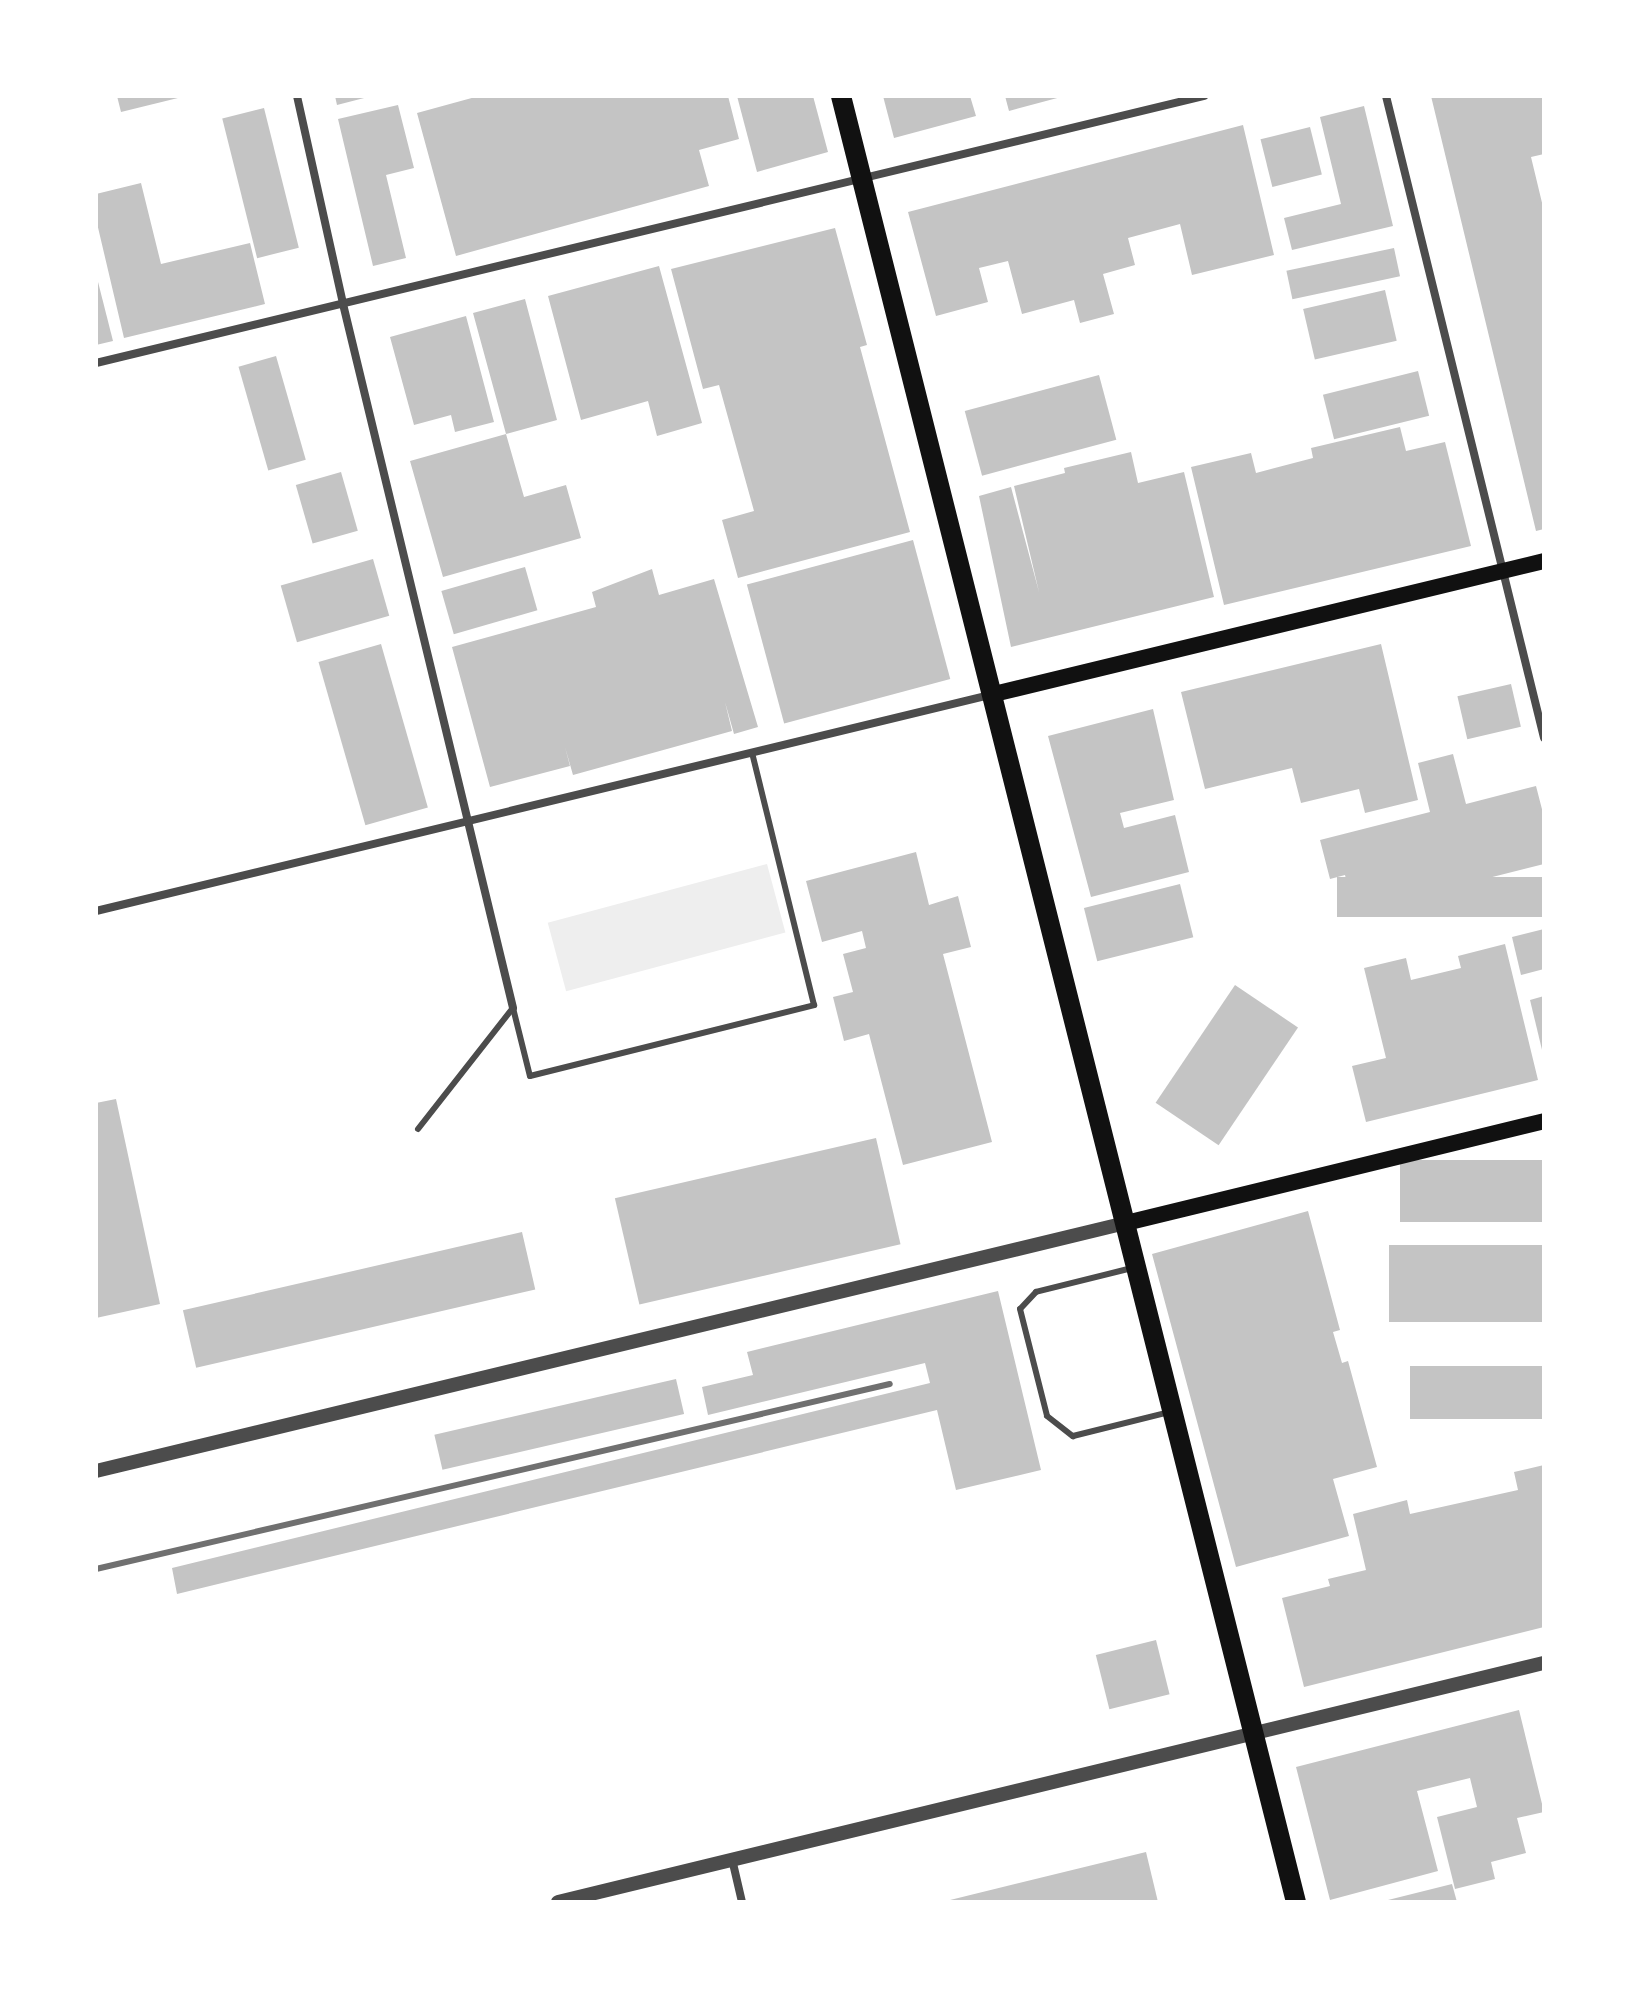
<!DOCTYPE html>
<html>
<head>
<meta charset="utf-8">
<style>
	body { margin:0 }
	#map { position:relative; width:1640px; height:1998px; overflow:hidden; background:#fff; font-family:Spectral,serif }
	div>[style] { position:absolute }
	.green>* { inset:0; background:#eee; transform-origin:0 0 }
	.building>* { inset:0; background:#c4c4c4; transform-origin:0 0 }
	.service>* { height:6px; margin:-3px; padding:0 3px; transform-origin:3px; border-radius:3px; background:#4c4c4c }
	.minor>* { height:8px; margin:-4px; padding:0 4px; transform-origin:4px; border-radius:4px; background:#4c4c4c }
	.tertiary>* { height:14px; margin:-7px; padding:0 7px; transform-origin:7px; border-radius:7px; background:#4c4c4c }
	.secondary>* { height:16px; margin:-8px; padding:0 8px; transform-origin:8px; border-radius:8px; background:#111 }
	.primary>* { height:20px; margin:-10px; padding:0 10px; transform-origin:10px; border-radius:10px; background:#111 }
	.rail>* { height:6px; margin:-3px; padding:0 3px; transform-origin:3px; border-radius:3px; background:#707070 }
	span { translate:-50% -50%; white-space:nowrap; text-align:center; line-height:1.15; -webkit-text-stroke:6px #fff; paint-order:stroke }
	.frame { position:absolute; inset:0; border:98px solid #fff; pointer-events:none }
</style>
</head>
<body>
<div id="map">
	<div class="green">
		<div style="left:767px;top:864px;width:71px;height:227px;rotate:75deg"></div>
	</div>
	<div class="building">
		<div style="clip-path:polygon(117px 96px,181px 96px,182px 97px,121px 112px)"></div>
		<div style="clip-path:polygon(335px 96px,368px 96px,368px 97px,337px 105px)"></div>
		<div style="clip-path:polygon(479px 96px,728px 96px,739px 139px,699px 150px,709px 186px,456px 256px,417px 113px)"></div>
		<div style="clip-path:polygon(737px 96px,813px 96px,828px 152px,757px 172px)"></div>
		<div style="clip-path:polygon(883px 96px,970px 96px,976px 116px,894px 138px)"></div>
		<div style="clip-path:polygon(1005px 96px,1061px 96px,1061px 97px,1009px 111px)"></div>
		<div style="clip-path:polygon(1431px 96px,1544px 96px,1544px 154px,1531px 157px,1544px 211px,1544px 529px,1536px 531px)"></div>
		<div style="clip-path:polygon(398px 105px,414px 168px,386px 175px,406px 258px,373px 266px,338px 119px)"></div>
		<div style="clip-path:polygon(1364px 106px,1393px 226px,1292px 250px,1284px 218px,1341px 204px,1320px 117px)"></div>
		<div style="left:264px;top:108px;width:144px;height:43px;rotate:76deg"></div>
		<div style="clip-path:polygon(1243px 125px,1274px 255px,1192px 275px,1180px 224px,1128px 238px,1135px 265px,1103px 274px,1114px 314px,1080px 323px,1074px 300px,1022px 314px,1008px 261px,979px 268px,988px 302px,936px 316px,908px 212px)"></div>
		<div style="left:1310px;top:127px;width:49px;height:51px;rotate:76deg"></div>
		<div style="clip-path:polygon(141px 183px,161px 264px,250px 243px,265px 304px,124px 338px,96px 219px,96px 194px)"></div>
		<div style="clip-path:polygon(835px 228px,867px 345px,860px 347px,910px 532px,738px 578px,722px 520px,754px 511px,719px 385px,703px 389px,671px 269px)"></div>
		<div style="left:1394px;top:248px;width:29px;height:110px;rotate:78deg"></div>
		<div style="clip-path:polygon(659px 266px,702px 423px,657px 436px,648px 401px,581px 420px,548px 296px)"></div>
		<div style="clip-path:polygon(96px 274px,113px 341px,96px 345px)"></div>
		<div style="left:1385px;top:290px;width:52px;height:84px;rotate:77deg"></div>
		<div style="clip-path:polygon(525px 299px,557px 420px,506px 434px,524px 497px,566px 485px,581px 538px,443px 577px,410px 461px,506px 434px,473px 313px)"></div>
		<div style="clip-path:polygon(466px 316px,494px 422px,455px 432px,451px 415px,414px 425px,390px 337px)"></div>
		<div style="left:276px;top:356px;width:108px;height:39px;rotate:74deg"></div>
		<div style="left:1418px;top:371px;width:46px;height:98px;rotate:76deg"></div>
		<div style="left:1099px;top:375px;width:67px;height:139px;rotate:75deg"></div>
		<div style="clip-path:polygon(1400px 427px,1406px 451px,1445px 442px,1471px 546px,1224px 605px,1191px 467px,1251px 453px,1256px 473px,1313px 458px,1311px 448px)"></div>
		<div style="clip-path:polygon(1131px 452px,1138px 483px,1184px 472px,1214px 597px,1011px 647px,979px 496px,1011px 487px,1039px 592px,1014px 486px,1065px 473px,1064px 468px)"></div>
		<div style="left:341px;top:472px;width:61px;height:47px;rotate:74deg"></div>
		<div style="left:913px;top:540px;width:144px;height:172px;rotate:75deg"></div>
		<div style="left:373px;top:559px;width:59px;height:96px;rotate:74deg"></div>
		<div style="left:525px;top:567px;width:45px;height:87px;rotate:74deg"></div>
		<div style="clip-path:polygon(652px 569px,659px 595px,714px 579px,758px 727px,734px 734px,725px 702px,732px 731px,573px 775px,565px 747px,570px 766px,490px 787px,452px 647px,596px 607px,592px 592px)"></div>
		<div style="left:381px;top:644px;width:170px;height:65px;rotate:74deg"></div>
		<div style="clip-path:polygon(1381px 644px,1418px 800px,1365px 813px,1359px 789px,1301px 803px,1292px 768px,1205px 789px,1181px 692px)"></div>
		<div style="left:1511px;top:684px;width:44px;height:55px;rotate:77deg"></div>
		<div style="clip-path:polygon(1153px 709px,1174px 800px,1120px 813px,1124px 828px,1175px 815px,1189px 872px,1091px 897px,1048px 736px)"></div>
		<div style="clip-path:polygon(1453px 754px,1466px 804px,1536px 786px,1544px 817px,1544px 864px,1354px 912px,1345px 875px,1330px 879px,1320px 840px,1430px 812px,1418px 763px)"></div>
		<div style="clip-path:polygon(916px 852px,929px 905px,958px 896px,971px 947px,943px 954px,992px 1142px,903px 1165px,869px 1034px,844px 1041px,833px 997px,853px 992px,843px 954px,866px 948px,862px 931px,822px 942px,806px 881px)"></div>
		<div style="left:1544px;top:877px;width:40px;height:207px;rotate:90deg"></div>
		<div style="left:1180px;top:884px;width:55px;height:99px;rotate:76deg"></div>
		<div style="clip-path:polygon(1544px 929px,1544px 969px,1521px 975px,1512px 937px)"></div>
		<div style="clip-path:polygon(1505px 944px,1538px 1080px,1366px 1122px,1352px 1066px,1386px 1058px,1364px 968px,1406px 958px,1411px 980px,1461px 968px,1458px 956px)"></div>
		<div style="left:1235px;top:985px;width:76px;height:142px;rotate:34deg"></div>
		<div style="clip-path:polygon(1544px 996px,1544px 1054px,1543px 1054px,1530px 1000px)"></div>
		<div style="clip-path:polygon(116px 1099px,160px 1304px,96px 1318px,96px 1103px)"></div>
		<div style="left:876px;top:1138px;width:109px;height:268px;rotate:77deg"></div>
		<div style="left:1544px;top:1160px;width:62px;height:144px;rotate:90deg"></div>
		<div style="clip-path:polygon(1308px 1211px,1340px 1330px,1333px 1332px,1342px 1363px,1348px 1361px,1377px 1467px,1333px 1479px,1349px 1536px,1236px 1567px,1152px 1254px)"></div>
		<div style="left:522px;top:1232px;width:59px;height:348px;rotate:77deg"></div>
		<div style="left:1544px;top:1245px;width:77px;height:155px;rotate:90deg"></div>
		<div style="clip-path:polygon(998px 1291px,1041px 1470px,956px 1490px,937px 1410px,177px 1594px,172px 1568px,930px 1383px,925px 1363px,708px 1415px,702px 1387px,753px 1375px,747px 1352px)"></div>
		<div style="left:1544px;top:1366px;width:53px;height:134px;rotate:90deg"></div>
		<div style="left:676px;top:1379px;width:36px;height:248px;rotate:77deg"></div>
		<div style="clip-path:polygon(1544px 1465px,1544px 1627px,1304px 1687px,1282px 1598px,1330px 1586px,1328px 1579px,1366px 1570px,1353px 1514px,1407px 1500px,1410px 1514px,1518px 1490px,1514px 1472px)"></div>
		<div style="left:1156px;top:1640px;width:56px;height:62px;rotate:76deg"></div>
		<div style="clip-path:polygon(1519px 1710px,1544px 1812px,1517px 1818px,1526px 1853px,1491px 1862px,1495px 1879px,1455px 1889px,1437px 1817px,1477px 1807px,1470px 1778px,1417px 1791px,1438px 1871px,1330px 1900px,1296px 1767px)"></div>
		<div style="clip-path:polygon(1146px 1852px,1158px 1902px,947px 1902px,946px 1901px)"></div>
		<div style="clip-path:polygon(1452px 1884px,1457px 1902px,1384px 1902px,1384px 1901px)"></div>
	</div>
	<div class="service">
		<div style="left:513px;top:1008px;width:70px;rotate:76deg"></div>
		<div style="left:530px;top:1076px;width:293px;rotate:-14deg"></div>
		<div style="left:814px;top:1005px;width:260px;rotate:-103.8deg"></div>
		<div style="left:418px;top:1129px;width:154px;rotate:-51.9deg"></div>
		<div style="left:1132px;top:1268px;width:99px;rotate:166deg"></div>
		<div style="left:1036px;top:1292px;width:23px;rotate:133deg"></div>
		<div style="left:1020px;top:1309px;width:110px;rotate:75.8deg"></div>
		<div style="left:1047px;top:1416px;width:33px;rotate:38deg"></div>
		<div style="left:1073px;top:1436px;width:99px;rotate:-14deg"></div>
	</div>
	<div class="minor">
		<div style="left:297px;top:96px;width:213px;rotate:77.5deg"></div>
		<div style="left:343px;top:304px;width:724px;rotate:76.42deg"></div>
		<div style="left:1386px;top:96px;width:661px;rotate:76.17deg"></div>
		<div style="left:96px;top:363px;width:1140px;rotate:-13.55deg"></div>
		<div style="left:96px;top:911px;width:920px;rotate:-13.58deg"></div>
		<div style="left:732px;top:1859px;width:44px;rotate:76.9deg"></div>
	</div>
	<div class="tertiary">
		<div style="left:96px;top:1471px;width:1059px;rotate:-13.54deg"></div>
		<div style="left:558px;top:1902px;width:1015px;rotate:-13.63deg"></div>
	</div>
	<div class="secondary">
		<div style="left:994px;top:694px;width:566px;rotate:-13.59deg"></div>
		<div style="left:1126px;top:1223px;width:430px;rotate:-13.7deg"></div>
	</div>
	<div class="primary">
		<div style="left:841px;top:96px;width:1862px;rotate:75.86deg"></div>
	</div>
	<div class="rail">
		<div style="left:96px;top:1569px;width:815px;rotate:-13.12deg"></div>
	</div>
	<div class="frame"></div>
</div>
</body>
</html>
